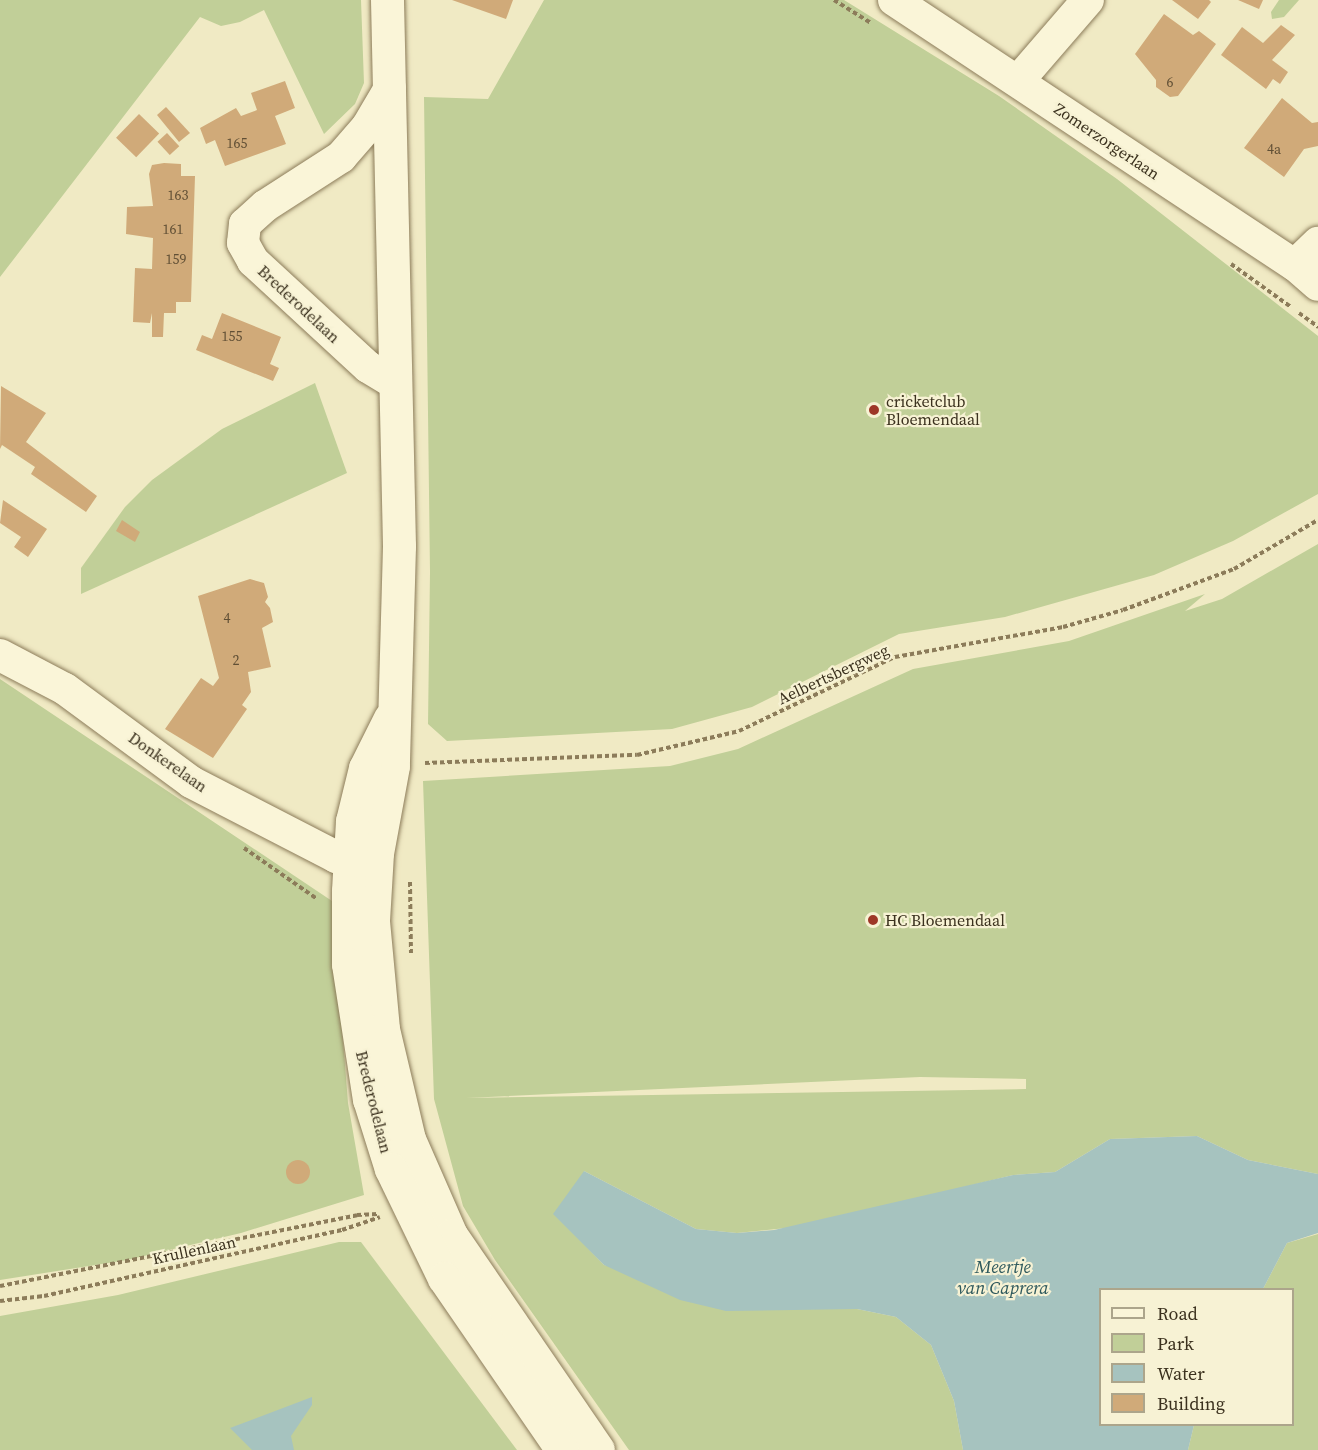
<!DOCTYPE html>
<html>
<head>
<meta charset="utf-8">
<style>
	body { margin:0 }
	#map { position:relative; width:1318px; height:1450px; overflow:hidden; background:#f0eac4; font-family:"Source Serif 4",serif }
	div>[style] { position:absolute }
	.green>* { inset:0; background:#c1cf98 }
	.water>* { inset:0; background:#a6c3bf }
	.building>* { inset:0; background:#d0aa79; transform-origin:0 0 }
	.round { border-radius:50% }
	.path>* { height:4px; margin-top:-2px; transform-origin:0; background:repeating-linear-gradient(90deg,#8c7c5a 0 4.5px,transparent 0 7.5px) }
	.roads { filter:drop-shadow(0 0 2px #8c7c5a) drop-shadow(0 0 2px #8c7c5a) }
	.minor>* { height:32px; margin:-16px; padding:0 16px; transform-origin:16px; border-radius:16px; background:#faf5d8 }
	.tertiary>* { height:33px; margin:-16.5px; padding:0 16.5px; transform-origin:16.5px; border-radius:16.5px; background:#faf5d8 }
	.dots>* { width:16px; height:16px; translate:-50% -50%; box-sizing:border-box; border:3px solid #f7f2d4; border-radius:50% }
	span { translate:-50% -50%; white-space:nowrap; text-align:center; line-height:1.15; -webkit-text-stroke:4.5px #f7f2d4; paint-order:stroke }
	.number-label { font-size:14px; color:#604f35 }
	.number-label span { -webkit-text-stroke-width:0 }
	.street-label { font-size:16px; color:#3b311e }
	.poi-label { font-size:16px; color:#3b311e }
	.left { translate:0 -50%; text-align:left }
	.water-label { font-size:18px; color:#2d585c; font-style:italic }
	.legend { position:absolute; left:1099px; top:1288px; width:195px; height:138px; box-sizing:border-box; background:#f7f2d4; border:2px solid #aca58b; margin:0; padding:8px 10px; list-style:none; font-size:18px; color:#3b311e }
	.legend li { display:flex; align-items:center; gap:12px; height:30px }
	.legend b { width:30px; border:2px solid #aca58b }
</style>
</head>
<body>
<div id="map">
	<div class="green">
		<div style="clip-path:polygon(0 0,361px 0,364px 83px,355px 104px,324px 134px,264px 10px,240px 22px,221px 26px,200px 17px,0 277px)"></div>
		<div style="clip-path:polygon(544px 0,844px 0,999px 96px,1117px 179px,1318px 336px,1318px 494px,1233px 541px,1154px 575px,1005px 617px,899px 634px,752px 707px,672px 729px,447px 741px,428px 724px,430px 572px,424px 97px,488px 99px)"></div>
		<div style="clip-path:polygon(1279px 0,1299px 0,1284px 17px,1272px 19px,1271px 12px)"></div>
		<div style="clip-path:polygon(315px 383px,347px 473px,81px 594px,81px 568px,125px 507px,152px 480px,222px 429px)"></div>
		<div style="clip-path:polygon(evenodd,1318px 544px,1318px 1174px,1248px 1160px,1197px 1136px,1110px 1139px,1055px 1172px,1013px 1175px,806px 1226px,737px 1233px,696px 1229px,584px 1171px,580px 1240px,604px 1265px,816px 1309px,857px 1309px,896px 1317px,931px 1345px,954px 1401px,963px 1450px,629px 1450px,495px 1260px,463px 1206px,434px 1099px,423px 781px,670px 766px,738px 749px,913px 669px,1069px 641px,1205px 594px,1185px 611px,1222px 599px,1318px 544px,920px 1077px,1026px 1079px,1026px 1089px,466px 1098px,920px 1077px)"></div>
		<div style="clip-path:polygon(0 679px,332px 901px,348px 1103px,364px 1195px,241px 1233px,127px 1260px,0 1280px)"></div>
		<div style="clip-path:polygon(1318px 1234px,1318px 1450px,1188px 1450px,1194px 1425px,1292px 1424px,1292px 1290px,1263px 1289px,1287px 1243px)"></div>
		<div style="clip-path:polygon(339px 1242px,361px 1242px,517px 1450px,0 1450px,0 1316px,118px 1295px)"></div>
	</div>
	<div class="water">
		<div style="clip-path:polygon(1197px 1136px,1248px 1160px,1318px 1174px,1318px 1233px,1287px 1243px,1263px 1289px,1100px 1290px,1100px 1424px,1194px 1425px,1188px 1450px,963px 1450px,954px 1401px,931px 1345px,896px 1317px,857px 1309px,726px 1311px,680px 1300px,604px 1265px,553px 1214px,584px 1171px,696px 1229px,737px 1233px,774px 1230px,1013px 1175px,1055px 1172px,1110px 1139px)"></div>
		<div style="clip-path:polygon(312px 1397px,312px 1405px,291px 1436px,294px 1450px,252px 1450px,230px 1428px)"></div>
	</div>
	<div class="building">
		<div style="clip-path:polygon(452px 0,513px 0,506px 19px)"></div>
		<div style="clip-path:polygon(1172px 0,1209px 0,1211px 2px,1198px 19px)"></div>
		<div style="clip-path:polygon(1238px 0,1263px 0,1259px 9px)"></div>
		<div style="clip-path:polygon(1164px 14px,1193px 35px,1199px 31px,1216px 44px,1178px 96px,1170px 97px,1156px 87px,1156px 80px,1135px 54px)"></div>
		<div style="clip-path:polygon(1281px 25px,1295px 35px,1272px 60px,1288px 72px,1280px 84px,1273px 79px,1266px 89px,1221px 55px,1242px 27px,1263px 43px)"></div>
		<div style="clip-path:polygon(285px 81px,295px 108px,275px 116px,286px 144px,225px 166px,215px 140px,206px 144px,200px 128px,236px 108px,241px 116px,257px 110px,251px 93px)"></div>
		<div style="clip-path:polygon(1282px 98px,1312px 123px,1318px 122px,1318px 146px,1304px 149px,1284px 177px,1244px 148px)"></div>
		<div style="clip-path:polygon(166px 107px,190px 133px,179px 142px,157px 115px)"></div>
		<div style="left:139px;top:114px;width:28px;height:33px;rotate:44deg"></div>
		<div style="left:167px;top:133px;width:18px;height:13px;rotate:47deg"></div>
		<div style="clip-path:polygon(164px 163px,181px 164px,181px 176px,195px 176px,191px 302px,176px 302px,176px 313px,164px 313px,163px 337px,152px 337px,152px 313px,150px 323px,133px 322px,135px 268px,152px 269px,153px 238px,126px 234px,127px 207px,153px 206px,149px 174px,152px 165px)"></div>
		<div style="clip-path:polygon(222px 313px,281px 337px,270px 364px,279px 368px,273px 381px,196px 350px,202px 335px,212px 339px)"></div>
		<div style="clip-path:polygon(1px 386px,46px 413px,26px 442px,97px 496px,86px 512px,31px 474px,35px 467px,2px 445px,0 449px)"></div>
		<div style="clip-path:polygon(3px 500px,47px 529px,28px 557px,14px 547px,21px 537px,0 523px)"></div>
		<div style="clip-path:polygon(122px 520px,140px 532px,135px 542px,116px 531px)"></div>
		<div style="clip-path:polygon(250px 579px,264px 583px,268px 597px,265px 602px,270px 608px,273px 622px,262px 628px,271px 667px,248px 672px,251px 692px,242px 705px,247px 709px,213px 758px,165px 729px,201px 678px,213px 686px,219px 678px,198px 596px)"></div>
		<div class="round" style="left:286px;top:1160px;width:24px;height:24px"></div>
	</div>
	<div class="path">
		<div style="left:834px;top:0;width:44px;rotate:31.9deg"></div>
		<div style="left:1231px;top:264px;width:74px;rotate:35.6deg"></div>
		<div style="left:1299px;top:313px;width:24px;rotate:36deg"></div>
		<div style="left:425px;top:763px;width:212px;rotate:-2.2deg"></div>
		<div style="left:637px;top:755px;width:105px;rotate:-13.2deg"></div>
		<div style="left:739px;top:731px;width:173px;rotate:-25.4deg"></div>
		<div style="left:895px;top:657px;width:171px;rotate:-10.1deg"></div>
		<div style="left:1063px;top:627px;width:62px;rotate:-15.8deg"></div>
		<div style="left:1123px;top:610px;width:118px;rotate:-20.3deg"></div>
		<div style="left:1234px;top:569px;width:97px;rotate:-30.3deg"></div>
		<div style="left:244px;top:848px;width:89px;rotate:34.9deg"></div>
		<div style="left:410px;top:882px;width:71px;rotate:89.2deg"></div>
		<div style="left:0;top:1286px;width:364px;rotate:-11.2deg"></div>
		<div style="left:357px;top:1215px;width:21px;rotate:-3deg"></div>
		<div style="left:0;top:1301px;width:44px;rotate:-6.5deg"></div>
		<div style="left:44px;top:1296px;width:305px;rotate:-12.5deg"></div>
		<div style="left:342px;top:1230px;width:40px;rotate:-18.9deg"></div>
	</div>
	<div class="roads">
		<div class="minor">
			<div style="left:894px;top:0;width:481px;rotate:33.5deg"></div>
			<div style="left:1295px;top:265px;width:30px;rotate:41deg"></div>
			<div style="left:1018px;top:81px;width:107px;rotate:-49.2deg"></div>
			<div style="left:390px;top:88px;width:45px;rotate:120.5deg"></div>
			<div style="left:367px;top:127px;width:40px;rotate:131deg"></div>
			<div style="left:341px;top:157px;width:90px;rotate:147.2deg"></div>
			<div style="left:265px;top:206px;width:27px;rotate:138deg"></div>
			<div style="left:245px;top:224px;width:19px;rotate:96deg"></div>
			<div style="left:243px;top:243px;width:21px;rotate:61deg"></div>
			<div style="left:253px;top:261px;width:156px;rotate:42.7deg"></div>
			<div style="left:368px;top:367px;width:31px;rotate:31deg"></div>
			<div style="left:1295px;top:265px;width:32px;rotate:-44deg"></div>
			<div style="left:0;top:655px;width:73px;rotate:27.6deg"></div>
			<div style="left:65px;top:689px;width:157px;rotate:36.4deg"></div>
			<div style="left:191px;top:782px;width:163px;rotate:27.3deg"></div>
			<div style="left:336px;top:857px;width:40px;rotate:18.9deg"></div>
		</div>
		<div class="tertiary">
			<div style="left:387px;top:0;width:546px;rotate:88.74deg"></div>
			<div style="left:399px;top:546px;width:220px;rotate:91.6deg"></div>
			<div style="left:393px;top:766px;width:88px;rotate:100.4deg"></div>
			<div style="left:377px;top:853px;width:68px;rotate:93.4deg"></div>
			<div style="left:373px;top:921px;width:108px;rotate:84.7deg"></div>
			<div style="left:383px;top:1029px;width:113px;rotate:76.7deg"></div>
			<div style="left:409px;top:1139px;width:105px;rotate:66.4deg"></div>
			<div style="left:451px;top:1235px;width:260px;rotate:55.6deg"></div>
			<div style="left:390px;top:718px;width:56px;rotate:116.6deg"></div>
			<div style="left:365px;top:768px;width:55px;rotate:103.8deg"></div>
			<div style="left:352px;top:821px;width:70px;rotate:93.3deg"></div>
			<div style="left:348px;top:891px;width:73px;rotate:90deg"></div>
			<div style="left:348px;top:964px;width:137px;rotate:81.2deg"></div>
			<div style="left:369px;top:1099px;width:73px;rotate:72.6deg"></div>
			<div style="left:391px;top:1169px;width:121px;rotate:64.1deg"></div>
			<div style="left:444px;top:1278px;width:209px;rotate:55.5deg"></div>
		</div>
	</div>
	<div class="dots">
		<div style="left:874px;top:410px;background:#9e3727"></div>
		<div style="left:873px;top:920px;background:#9e3727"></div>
	</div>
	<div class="number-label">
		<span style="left:1170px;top:82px">6</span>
		<span style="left:237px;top:143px">165</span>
		<span style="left:1274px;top:149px">4a</span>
		<span style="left:178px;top:195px">163</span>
		<span style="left:173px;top:229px">161</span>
		<span style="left:176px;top:259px">159</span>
		<span style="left:232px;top:336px">155</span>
		<span style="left:227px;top:618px">4</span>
		<span style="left:236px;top:660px">2</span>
	</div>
	<div class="street-label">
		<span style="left:1107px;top:141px;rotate:34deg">Zomerzorgerlaan</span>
		<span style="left:299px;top:304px;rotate:43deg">Brederodelaan</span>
		<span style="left:833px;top:674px;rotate:-25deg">Aelbertsbergweg</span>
		<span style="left:168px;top:762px;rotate:35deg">Donkerelaan</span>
		<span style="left:374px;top:1102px;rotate:76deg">Brederodelaan</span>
		<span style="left:194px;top:1250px;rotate:-12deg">Krullenlaan</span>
	</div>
	<div class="poi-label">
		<span class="left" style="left:886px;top:410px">cricketclub<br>Bloemendaal</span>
		<span class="left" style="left:885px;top:920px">HC Bloemendaal</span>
	</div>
	<div class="water-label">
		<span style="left:1003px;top:1278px">Meertje<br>van Caprera</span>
	</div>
	<ul class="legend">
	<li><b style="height:8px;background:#faf5d8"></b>Road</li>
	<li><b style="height:16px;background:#c1cf98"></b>Park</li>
	<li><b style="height:16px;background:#a6c3bf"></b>Water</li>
	<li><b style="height:16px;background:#d0aa79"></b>Building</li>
	</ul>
</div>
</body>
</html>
